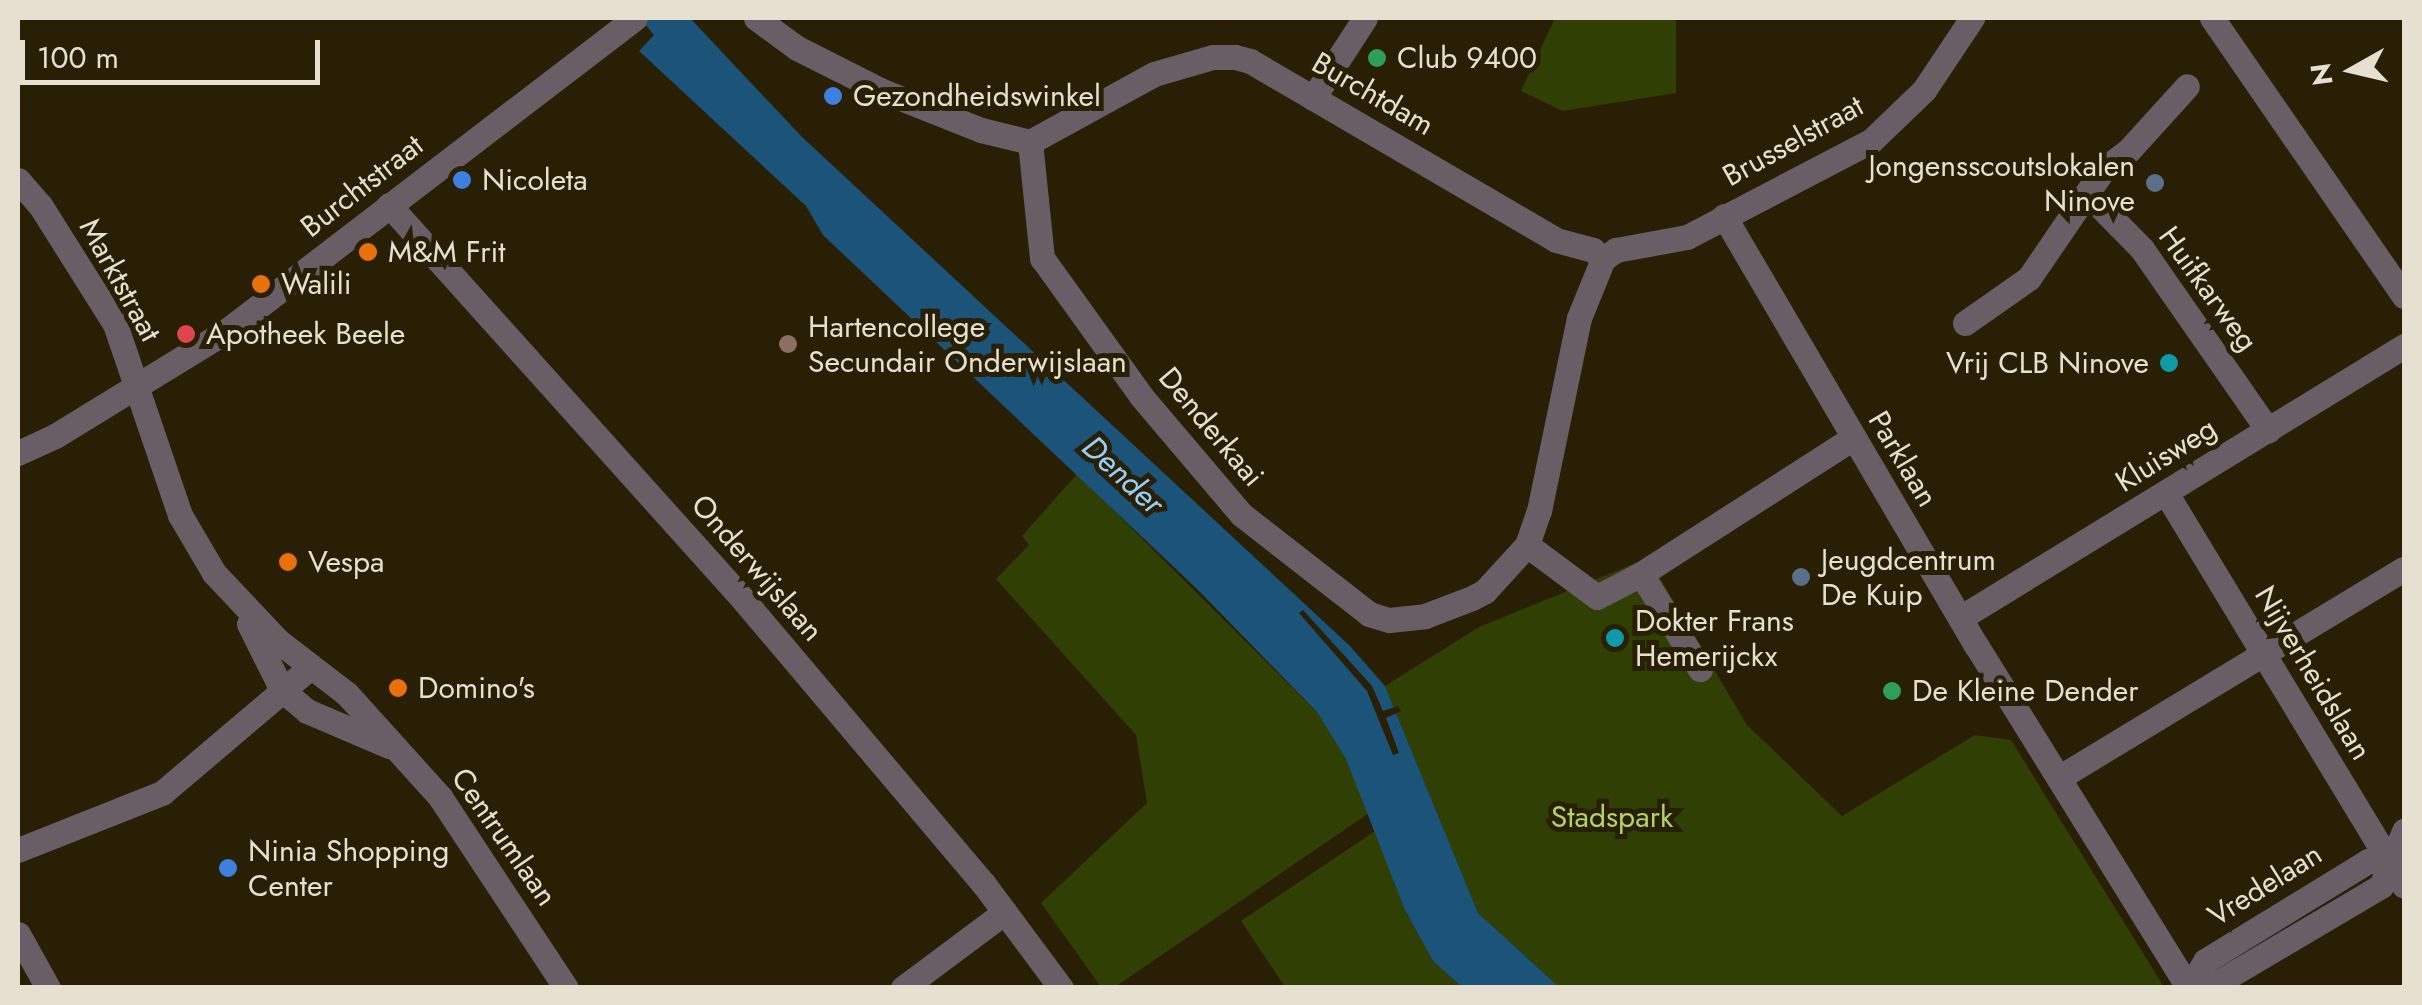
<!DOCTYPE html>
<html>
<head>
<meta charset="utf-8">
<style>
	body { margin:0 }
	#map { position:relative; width:2422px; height:1005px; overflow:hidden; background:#281f05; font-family:Jost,sans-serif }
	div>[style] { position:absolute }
	.green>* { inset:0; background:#303f04 }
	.water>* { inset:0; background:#1b5379 }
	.pier>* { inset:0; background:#281f05 }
	.minor>* { height:25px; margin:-12.5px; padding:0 12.5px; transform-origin:12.5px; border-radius:12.5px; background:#695e66 }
	.dots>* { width:28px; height:28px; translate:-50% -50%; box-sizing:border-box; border:5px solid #281f05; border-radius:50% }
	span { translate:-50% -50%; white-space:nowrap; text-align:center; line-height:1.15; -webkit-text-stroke:10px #281f05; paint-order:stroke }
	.poi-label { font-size:30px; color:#e6e0d1 }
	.left { translate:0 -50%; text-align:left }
	.right { translate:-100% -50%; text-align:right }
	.street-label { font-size:30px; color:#e6e0d1 }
	.park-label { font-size:30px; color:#b1d26a }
	.water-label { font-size:32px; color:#98cef8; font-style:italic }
	.frame { position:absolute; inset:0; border:20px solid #e6e0d1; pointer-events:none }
	.north { position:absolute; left:2302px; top:20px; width:100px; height:100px; -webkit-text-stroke:8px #281f05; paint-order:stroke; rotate:262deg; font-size:28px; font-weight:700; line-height:40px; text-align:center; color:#e6e0d1 }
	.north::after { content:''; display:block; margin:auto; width:35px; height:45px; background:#e6e0d1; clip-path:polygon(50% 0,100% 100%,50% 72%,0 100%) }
	.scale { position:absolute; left:20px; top:40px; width:300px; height:45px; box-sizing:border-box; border:5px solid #e6e0d1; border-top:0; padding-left:12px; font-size:30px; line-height:35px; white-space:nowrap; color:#e6e0d1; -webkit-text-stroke:8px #281f05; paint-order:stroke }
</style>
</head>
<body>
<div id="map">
	<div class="green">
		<div style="clip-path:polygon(1555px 18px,1676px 18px,1676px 93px,1563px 111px,1521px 91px)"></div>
		<div style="clip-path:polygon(1077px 474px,1317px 712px,1346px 758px,1369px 813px,1115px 987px,1101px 987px,1041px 903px,1147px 803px,1136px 735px,996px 579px,1029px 545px,1022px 536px)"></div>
		<div style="clip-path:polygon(1648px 558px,1747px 725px,1842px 816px,1975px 735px,2011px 740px,2164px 987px,1559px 987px,1478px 913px,1385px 686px,1479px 627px)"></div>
		<div style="clip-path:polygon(1375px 831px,1405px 910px,1433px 961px,1462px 987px,1285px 987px,1241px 921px)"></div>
	</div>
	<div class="water">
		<div style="clip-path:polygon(640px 18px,690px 18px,802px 137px,1350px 646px,1385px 686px,1478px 913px,1559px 987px,1462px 987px,1433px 961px,1405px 910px,1346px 759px,1317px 712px,1196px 588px,823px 235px,806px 206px,639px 51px,654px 35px)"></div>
	</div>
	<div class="pier">
		<div style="clip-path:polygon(1303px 610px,1372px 686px,1383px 711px,1398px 706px,1401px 711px,1386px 718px,1399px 753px,1393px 755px,1367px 691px,1299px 613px)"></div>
	</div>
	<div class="minor">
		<div style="left:756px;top:18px;width:51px;rotate:36.2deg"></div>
		<div style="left:797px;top:48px;width:93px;rotate:26.8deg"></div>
		<div style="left:880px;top:90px;width:109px;rotate:21.6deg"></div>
		<div style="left:981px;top:130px;width:50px;rotate:13.8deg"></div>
		<div style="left:1030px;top:142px;width:141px;rotate:-28.7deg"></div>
		<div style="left:1154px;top:74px;width:61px;rotate:-16.1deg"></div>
		<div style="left:1213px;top:57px;width:22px"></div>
		<div style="left:1235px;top:57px;width:16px;rotate:15deg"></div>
		<div style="left:1250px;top:61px;width:355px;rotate:30.3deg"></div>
		<div style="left:1556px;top:240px;width:38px;rotate:15deg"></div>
		<div style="left:1593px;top:250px;width:13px;rotate:42deg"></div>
		<div style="left:2212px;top:18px;width:338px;rotate:55.4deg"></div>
		<div style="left:1313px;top:98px;width:95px;rotate:-57deg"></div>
		<div style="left:1030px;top:142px;width:117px;rotate:84.1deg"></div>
		<div style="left:1042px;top:258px;width:170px;rotate:54.3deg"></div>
		<div style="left:1141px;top:396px;width:156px;rotate:49.7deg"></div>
		<div style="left:1242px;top:515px;width:161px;rotate:37.9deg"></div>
		<div style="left:1369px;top:614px;width:21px;rotate:17deg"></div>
		<div style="left:1389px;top:620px;width:36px;rotate:-6deg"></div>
		<div style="left:1425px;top:616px;width:50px;rotate:-21deg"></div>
		<div style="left:1472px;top:598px;width:15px;rotate:-28deg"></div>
		<div style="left:1485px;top:591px;width:62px;rotate:-47.6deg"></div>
		<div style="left:1527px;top:545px;width:36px;rotate:-71deg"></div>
		<div style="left:1539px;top:511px;width:197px;rotate:-78.3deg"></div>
		<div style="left:1579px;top:318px;width:64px;rotate:-67.9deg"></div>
		<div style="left:18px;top:180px;width:33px;rotate:49deg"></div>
		<div style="left:40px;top:205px;width:141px;rotate:57.8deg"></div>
		<div style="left:115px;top:324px;width:202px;rotate:71.2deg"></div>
		<div style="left:180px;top:515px;width:67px;rotate:59.6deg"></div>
		<div style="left:214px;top:573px;width:93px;rotate:46.7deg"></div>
		<div style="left:278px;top:641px;width:87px;rotate:37.5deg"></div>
		<div style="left:347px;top:694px;width:139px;rotate:47.9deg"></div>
		<div style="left:440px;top:797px;width:229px;rotate:56.6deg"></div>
		<div style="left:2087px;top:193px;width:29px;rotate:-55deg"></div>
		<div style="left:2104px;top:169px;width:31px;rotate:-37deg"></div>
		<div style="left:2129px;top:150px;width:86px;rotate:-47.8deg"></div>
		<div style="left:389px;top:205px;width:527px;rotate:48.08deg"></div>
		<div style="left:741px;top:597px;width:375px;rotate:49.8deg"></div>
		<div style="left:983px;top:883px;width:131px;rotate:53.4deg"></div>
		<div style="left:1724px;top:216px;width:498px;rotate:59.6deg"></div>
		<div style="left:1976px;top:645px;width:404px;rotate:58.2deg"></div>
		<div style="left:1603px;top:259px;width:16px;rotate:-35deg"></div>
		<div style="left:1616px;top:250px;width:72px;rotate:-10.4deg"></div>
		<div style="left:1687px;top:237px;width:208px;rotate:-27.6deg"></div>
		<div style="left:1871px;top:141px;width:74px;rotate:-43.9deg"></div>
		<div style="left:1924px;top:90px;width:87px;rotate:-56.3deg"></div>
		<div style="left:1965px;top:323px;width:78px;rotate:-35.1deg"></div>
		<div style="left:2029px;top:278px;width:103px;rotate:-55.7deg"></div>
		<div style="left:2087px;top:193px;width:78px;rotate:45.5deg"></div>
		<div style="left:2142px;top:249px;width:221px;rotate:55.2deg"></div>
		<div style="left:18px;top:453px;width:41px;rotate:-24.7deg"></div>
		<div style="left:55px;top:436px;width:199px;rotate:-31.5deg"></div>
		<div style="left:225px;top:332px;width:516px;rotate:-37.45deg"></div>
		<div style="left:2166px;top:493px;width:459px;rotate:58.8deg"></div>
		<div style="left:1527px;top:545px;width:87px;rotate:36.6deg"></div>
		<div style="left:1597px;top:597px;width:50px;rotate:-27.6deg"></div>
		<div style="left:1641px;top:574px;width:252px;rotate:-32.7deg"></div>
		<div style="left:1641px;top:574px;width:112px;rotate:58.2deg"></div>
		<div style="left:1960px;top:618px;width:521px;rotate:-31.49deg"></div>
		<div style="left:249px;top:624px;width:74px;rotate:63.4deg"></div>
		<div style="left:282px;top:690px;width:33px;rotate:40deg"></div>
		<div style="left:307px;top:711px;width:89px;rotate:23.1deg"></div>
		<div style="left:2060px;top:777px;width:402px;rotate:-31.2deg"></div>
		<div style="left:18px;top:850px;width:155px;rotate:-21.6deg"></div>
		<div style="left:162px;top:793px;width:192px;rotate:-40.3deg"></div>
		<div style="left:18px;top:934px;width:62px;rotate:60.9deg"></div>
		<div style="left:903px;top:988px;width:127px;rotate:-36.7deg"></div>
		<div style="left:2189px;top:988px;width:31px;rotate:-59deg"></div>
		<div style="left:2205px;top:961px;width:191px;rotate:-31.5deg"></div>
		<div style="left:2368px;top:861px;width:32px;rotate:2deg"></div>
		<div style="left:2191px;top:988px;width:26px;rotate:-11deg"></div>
		<div style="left:2217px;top:983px;width:191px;rotate:-30.6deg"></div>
		<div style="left:2381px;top:886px;width:60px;rotate:-67.3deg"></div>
	</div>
	<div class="dots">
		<div style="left:1377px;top:58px;background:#2e9e5b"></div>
		<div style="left:833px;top:96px;background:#3f7fe0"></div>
		<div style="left:462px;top:180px;background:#3f7fe0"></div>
		<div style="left:2155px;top:183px;background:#5c6f8a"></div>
		<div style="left:368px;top:252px;background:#e8710a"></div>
		<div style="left:261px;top:284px;background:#e8710a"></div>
		<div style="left:186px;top:334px;background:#e0444e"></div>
		<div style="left:788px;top:344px;background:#8d6e63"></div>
		<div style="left:2169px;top:363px;background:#0f9aa8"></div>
		<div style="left:288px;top:562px;background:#e8710a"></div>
		<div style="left:1801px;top:577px;background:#5c6f8a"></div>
		<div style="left:1615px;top:638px;background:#0f9aa8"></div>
		<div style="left:398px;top:688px;background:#e8710a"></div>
		<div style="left:1892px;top:691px;background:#2e9e5b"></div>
		<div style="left:228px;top:868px;background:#3f7fe0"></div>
	</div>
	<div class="poi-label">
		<span class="left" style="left:1397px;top:58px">Club 9400</span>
		<span class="left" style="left:853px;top:96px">Gezondheidswinkel</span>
		<span class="right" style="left:2135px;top:183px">Jongensscoutslokalen<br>Ninove</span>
		<span class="left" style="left:482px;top:180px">Nicoleta</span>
		<span class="left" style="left:388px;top:252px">M&amp;M Frit</span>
		<span class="left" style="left:281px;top:284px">Walili</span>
		<span class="left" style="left:808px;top:344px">Hartencollege<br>Secundair Onderwijslaan</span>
		<span class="left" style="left:206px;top:334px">Apotheek Beele</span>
		<span class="right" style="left:2149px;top:363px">Vrij CLB Ninove</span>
		<span class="left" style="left:1821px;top:577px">Jeugdcentrum<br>De Kuip</span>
		<span class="left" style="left:308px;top:562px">Vespa</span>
		<span class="left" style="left:1635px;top:638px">Dokter Frans<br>Hemerijckx</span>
		<span class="left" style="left:418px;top:688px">Domino's</span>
		<span class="left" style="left:1912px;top:691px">De Kleine Dender</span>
		<span class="left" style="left:248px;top:868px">Ninia Shopping<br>Center</span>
	</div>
	<div class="street-label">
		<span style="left:1373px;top:94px;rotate:30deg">Burchtdam</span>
		<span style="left:1793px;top:141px;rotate:-29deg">Brusselstraat</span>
		<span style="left:362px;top:186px;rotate:-38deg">Burchtstraat</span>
		<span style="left:120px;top:280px;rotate:61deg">Marktstraat</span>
		<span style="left:2208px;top:289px;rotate:54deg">Huifkarweg</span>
		<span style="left:1211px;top:427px;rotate:50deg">Denderkaai</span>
		<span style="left:2166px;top:455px;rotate:-32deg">Kluisweg</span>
		<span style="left:1903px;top:459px;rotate:59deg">Parklaan</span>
		<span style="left:757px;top:568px;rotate:49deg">Onderwijslaan</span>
		<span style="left:2313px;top:673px;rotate:59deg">Nijverheidslaan</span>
		<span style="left:504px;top:837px;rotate:55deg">Centrumlaan</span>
		<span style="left:2265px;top:885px;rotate:-32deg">Vredelaan</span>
	</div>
	<div class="park-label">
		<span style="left:1612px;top:817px">Stadspark</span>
	</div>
	<div class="water-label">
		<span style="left:1123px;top:475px;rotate:43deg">Dender</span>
	</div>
	<div class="frame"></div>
	<div class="north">N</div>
	<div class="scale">100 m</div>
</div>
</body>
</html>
